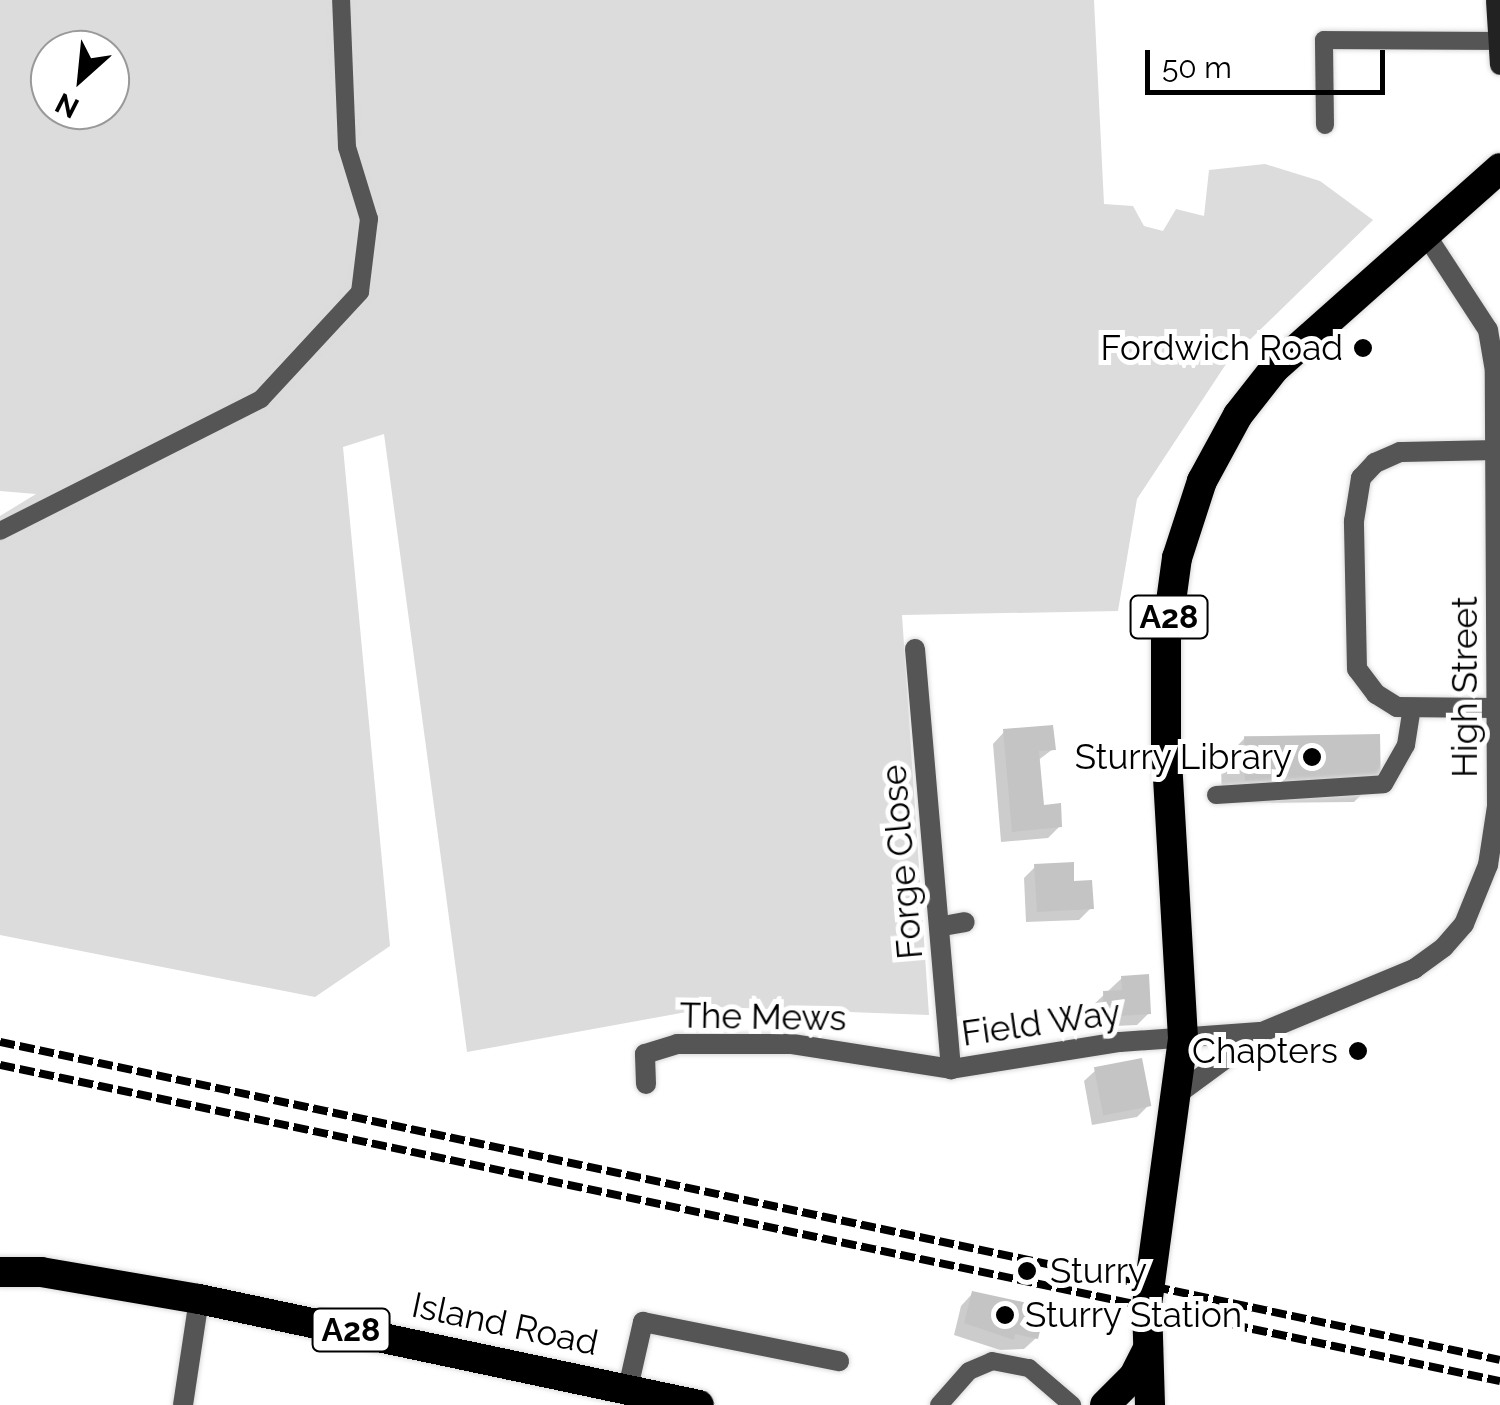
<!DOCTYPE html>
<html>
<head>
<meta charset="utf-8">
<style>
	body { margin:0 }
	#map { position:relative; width:1500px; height:1405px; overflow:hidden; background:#fff; font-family:Raleway,sans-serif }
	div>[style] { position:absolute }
	.green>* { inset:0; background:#dcdcdc }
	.shadow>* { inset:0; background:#0003 }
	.building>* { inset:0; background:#c4c4c4; transform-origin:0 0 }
	.roads { filter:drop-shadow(0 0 2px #dbdbdb) drop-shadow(0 0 2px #dbdbdb) }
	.lane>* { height:18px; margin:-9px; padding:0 9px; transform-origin:9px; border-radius:9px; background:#555 }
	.street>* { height:20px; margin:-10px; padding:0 10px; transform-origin:10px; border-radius:10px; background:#555 }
	.secondary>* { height:20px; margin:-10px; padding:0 10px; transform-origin:10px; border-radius:10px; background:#222 }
	.highway>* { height:30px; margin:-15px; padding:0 15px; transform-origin:15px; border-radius:15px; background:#000 }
	.rail>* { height:8px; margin-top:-4px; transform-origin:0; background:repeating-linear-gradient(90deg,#000 0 15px,transparent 0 20px) }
	.dots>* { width:28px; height:28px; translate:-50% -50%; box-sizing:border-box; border:5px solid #fff; border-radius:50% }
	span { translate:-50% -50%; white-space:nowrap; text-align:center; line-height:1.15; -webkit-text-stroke:10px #fff; paint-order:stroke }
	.shield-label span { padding:2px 8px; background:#fff; border:2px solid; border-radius:8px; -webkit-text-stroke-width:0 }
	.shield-label { font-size:32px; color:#000; font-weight:700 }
	.poi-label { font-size:35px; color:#000 }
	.right { translate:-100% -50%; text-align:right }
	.left { translate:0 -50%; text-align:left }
	.street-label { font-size:35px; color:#000 }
	.north { position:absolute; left:30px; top:30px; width:100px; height:100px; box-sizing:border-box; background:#fff; border:2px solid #999; border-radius:50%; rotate:207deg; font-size:28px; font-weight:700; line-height:40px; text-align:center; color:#000 }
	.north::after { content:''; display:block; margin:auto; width:35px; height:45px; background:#000; clip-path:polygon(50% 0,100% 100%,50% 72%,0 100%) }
	.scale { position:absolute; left:1145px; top:50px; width:240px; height:45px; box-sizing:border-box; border:5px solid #000; border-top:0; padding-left:12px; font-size:30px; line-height:35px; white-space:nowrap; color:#000; -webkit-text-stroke:8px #fff; paint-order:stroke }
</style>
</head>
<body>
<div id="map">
	<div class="green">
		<div style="clip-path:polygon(evenodd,0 0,1094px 0,1104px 204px,1133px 206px,1144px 226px,1163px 231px,1176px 209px,1204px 216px,1209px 170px,1265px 164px,1320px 181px,1373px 220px,1228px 361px,1137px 499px,1118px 611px,902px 615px,929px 1015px,714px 1007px,467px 1052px,384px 434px,343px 447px,390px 946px,315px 997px,0 935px,0 516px,36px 494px,0 491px,0 0,50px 50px,110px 50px,110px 110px,50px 110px,50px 50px)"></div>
	</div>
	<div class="shadow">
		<div style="clip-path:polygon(1004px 732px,1053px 749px,1037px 761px,1042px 807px,1060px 826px,1048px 838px,1001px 842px,993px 744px)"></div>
		<div style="clip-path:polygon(1245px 738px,1378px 778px,1354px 802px,1222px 803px,1221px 762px)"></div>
		<div style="clip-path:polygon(1035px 867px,1072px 884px,1091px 908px,1079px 920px,1026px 922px,1024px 878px)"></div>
		<div style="clip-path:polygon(1122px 978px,1149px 1013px,1137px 1025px,1093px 1027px,1092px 1006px)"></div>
		<div style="clip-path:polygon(1096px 1070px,1149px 1105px,1137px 1117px,1092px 1125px,1084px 1081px)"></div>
		<div style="clip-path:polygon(972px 1294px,1036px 1338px,1024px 1349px,1000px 1350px,954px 1335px,961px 1306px)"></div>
	</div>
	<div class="building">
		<div style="clip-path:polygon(1053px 725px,1056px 750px,1039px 751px,1044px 805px,1061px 803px,1062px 827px,1012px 832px,1003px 729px)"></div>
		<div style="left:1380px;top:734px;width:45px;height:136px;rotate:89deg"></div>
		<div style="clip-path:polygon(1074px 862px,1074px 881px,1092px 880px,1094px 909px,1037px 912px,1034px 864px)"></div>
		<div style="clip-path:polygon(1149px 974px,1151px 1014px,1104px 1017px,1103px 991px,1122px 990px,1121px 976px)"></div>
		<div style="left:1142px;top:1058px;width:49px;height:49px;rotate:79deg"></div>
		<div style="clip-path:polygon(972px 1291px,1046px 1307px,1038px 1339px,1015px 1334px,1014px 1340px,964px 1323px)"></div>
	</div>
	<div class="roads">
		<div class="lane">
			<div style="left:1325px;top:125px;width:85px;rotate:-90.7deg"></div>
			<div style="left:1324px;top:40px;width:174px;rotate:0.3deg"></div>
			<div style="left:0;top:531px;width:292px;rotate:-26.8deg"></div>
			<div style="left:261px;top:399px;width:146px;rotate:-47.2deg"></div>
			<div style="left:360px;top:292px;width:74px;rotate:-83deg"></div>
			<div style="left:369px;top:219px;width:75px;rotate:-107deg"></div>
			<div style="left:347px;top:147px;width:147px;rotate:-92.3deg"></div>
			<div style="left:1216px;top:795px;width:168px;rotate:-3.7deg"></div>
			<div style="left:1384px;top:784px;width:45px;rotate:-60.6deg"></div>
			<div style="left:1406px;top:745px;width:37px;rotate:-81deg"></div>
			<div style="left:939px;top:1405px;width:45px;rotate:-48.6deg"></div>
			<div style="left:969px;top:1371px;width:25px;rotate:-23deg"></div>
			<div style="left:992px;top:1361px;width:38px;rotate:11deg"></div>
			<div style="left:1029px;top:1368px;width:57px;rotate:40.7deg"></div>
		</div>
		<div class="street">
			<div style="left:915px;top:649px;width:422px;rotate:85.1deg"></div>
			<div style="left:1496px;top:708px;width:99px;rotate:-179.4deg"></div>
			<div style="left:1397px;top:707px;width:25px;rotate:-148deg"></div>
			<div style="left:1376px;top:694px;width:31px;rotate:-127deg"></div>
			<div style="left:1357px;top:669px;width:148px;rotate:-91.2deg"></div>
			<div style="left:1354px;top:521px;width:44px;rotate:-80.8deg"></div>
			<div style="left:1361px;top:478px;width:21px;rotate:-47deg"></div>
			<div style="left:1375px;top:463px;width:27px;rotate:-24deg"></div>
			<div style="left:1400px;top:452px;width:98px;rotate:-1.2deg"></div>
			<div style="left:943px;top:926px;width:22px;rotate:-10deg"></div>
			<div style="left:646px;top:1084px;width:30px;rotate:-92deg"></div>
			<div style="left:645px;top:1054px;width:34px;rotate:-17deg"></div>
			<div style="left:677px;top:1044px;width:115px"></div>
			<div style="left:792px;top:1044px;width:161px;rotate:8.9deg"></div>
			<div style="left:951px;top:1069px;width:171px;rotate:-9.1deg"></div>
			<div style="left:1120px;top:1042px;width:140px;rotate:-4.1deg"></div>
			<div style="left:1179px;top:1093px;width:103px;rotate:-36.3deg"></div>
			<div style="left:1262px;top:1032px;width:165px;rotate:-22.5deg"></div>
			<div style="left:1414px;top:969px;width:37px;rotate:-36deg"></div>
			<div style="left:1444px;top:947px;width:30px;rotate:-49deg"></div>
			<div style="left:1464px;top:924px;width:64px;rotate:-67.9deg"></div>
			<div style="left:1488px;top:865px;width:60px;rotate:-81.3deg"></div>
			<div style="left:1497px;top:806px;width:435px;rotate:-90.3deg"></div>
			<div style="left:1495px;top:371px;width:42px;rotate:-99.7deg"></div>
			<div style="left:1488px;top:330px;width:117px;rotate:-123.1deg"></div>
			<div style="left:628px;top:1388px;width:68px;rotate:-77.2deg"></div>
			<div style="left:643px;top:1322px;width:200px;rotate:11.3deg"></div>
			<div style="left:183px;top:1405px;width:107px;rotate:-81.4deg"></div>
		</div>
		<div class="secondary">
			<div style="left:1496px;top:0;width:65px;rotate:86.5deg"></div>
		</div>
		<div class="highway">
			<div style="left:0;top:1272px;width:41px"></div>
			<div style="left:41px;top:1272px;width:160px;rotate:9.7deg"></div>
			<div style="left:199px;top:1299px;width:511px;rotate:11.97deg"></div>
			<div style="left:1105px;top:1405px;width:41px;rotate:-45deg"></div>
			<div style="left:1134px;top:1376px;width:31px;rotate:-63deg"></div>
			<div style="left:1150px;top:1405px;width:100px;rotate:-91.7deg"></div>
			<div style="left:1147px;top:1305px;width:269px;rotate:-82.3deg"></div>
			<div style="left:1183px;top:1038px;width:294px;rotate:-93.3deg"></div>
			<div style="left:1166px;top:744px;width:106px;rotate:-90deg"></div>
			<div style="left:1166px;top:638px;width:81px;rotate:-82.2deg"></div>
			<div style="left:1177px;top:558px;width:81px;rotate:-72deg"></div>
			<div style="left:1202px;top:481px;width:75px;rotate:-61.4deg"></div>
			<div style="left:1238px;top:415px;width:60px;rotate:-51.8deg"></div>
			<div style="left:1275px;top:368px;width:301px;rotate:-41.6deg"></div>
		</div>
	</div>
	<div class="rail">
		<div style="left:0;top:1042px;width:1533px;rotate:11.97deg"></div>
		<div style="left:0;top:1065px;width:1533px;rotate:11.9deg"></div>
	</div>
	<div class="dots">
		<div style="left:1363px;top:348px;background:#000"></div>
		<div style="left:1312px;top:757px;background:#000"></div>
		<div style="left:1358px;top:1051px;background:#000"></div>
		<div style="left:1027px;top:1271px;background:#000"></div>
		<div style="left:1005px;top:1315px;background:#000"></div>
	</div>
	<div class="shield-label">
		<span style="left:1169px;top:617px">A28</span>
		<span style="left:351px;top:1330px">A28</span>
	</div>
	<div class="poi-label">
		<span class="right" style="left:1343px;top:348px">Fordwich Road</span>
		<span class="right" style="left:1292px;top:757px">Sturry Library</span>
		<span class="right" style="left:1338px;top:1051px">Chapters</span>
		<span class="left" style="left:1050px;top:1271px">Sturry</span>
		<span class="left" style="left:1025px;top:1315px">Sturry Station</span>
	</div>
	<div class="street-label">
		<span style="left:1465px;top:687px;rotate:-90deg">High Street</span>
		<span style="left:902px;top:862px;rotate:-95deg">Forge Close</span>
		<span style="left:763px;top:1017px;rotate:1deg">The Mews</span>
		<span style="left:1041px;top:1023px;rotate:-8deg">Field Way</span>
		<span style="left:505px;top:1324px;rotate:12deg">Island Road</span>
	</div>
	<div class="north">N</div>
	<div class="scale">50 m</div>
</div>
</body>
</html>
